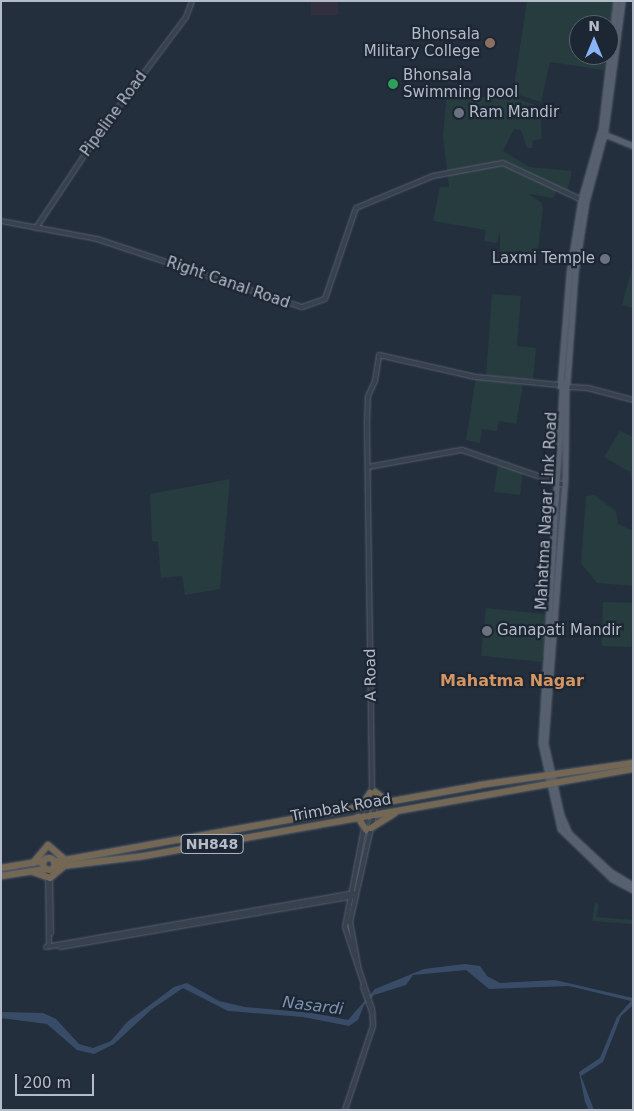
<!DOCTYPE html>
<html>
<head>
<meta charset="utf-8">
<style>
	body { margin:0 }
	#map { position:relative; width:634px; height:1111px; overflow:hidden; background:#242f3e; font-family:"DejaVu Sans",sans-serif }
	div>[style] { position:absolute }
	.medical>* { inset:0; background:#32303f; transform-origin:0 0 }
	.green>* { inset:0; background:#263c3f; transform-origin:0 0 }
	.water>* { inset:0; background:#394c67 }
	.roads { filter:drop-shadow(0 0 1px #565f6c) drop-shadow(0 0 1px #565f6c) }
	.minor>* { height:4px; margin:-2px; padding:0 2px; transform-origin:2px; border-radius:2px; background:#38414e }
	.major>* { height:5px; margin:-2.5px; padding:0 2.5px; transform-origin:2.5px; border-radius:2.5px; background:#56606e }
	.highway>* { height:6px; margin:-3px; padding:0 3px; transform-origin:3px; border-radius:3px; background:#746855 }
	.highway>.ring { margin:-3px; padding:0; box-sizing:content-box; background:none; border:6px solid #746855; border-radius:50% }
	.dots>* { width:14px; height:14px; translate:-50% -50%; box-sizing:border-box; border:2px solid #1d2633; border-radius:50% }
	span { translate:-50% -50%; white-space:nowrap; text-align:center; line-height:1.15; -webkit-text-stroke:4.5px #1d2633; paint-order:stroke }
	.shield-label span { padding:1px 4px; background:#1d2633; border:1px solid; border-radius:4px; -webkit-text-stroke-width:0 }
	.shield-label { font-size:14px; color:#b4bcc9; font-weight:700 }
	.poi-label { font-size:15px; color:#b4bcc9 }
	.right { translate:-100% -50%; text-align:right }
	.left { translate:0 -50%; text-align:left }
	.street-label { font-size:15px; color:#b4bcc9 }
	.neighbourhood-label { font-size:16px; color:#d59563; font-weight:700 }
	.water-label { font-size:16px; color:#7c92b1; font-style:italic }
	.frame { position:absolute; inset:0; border:2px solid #b4bcc9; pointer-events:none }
	.north { position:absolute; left:569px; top:15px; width:50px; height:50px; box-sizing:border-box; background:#1d2633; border:1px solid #59626f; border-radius:50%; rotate:0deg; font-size:14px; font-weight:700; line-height:20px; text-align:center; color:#b4bcc9 }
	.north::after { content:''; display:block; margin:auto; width:18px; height:22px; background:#8ab4f8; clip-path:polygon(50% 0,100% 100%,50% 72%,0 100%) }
	.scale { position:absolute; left:15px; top:1074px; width:79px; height:22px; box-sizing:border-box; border:2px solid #b4bcc9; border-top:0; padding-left:6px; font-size:15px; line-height:18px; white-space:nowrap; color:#b4bcc9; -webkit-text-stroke:4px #1d2633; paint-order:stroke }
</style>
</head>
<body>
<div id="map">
	<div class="medical">
		<div style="left:311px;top:1px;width:27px;height:14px"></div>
	</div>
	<div class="green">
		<div style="clip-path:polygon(527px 1px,614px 1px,609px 36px,609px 25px,579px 25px,579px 55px,606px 55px,604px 70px,550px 62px,541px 102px,513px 93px)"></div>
		<div style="clip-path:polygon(447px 93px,509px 100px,513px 97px,535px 105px,540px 108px,542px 138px,533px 141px,532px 148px,527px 148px,521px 130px,514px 129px,503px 151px,529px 167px,572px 171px,567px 191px,557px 187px,554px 198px,528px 194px,541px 202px,543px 209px,538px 249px,528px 262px,506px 258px,500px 251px,500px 231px,497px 243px,484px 241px,486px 230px,433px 221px,440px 187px,449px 187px,443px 135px)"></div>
		<div style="clip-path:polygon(633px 265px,633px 308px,622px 305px)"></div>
		<div style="clip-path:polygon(492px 294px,521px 296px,517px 346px,536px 348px,533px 380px,486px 375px)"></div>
		<div style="clip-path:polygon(476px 377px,523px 385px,516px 424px,499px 421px,497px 431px,482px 429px,480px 443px,466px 440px)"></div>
		<div style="clip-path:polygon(620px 431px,633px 437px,633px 487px,630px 472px,604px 457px)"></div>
		<div style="clip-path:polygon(498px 463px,523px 472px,520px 495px,494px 492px)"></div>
		<div style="clip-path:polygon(230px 479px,220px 589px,185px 595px,182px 576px,161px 578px,158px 542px,152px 541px,150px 494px)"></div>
		<div style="clip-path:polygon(594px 495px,616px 511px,618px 524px,633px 531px,633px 586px,597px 583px,581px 563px,586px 496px)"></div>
		<div style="left:603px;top:602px;width:30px;height:44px;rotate:2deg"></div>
		<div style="left:486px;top:608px;width:61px;height:48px;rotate:6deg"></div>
		<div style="clip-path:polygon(595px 902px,599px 905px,596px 917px,633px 920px,633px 924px,592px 921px)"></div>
	</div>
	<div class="water">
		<div style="clip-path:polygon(465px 964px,480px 966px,487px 976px,500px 983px,555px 980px,633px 998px,633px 1005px,621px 1016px,603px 1062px,581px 1076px,594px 1110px,589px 1110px,585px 1102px,579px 1072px,600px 1058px,617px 1017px,631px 1001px,569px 986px,489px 989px,466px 970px,413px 975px,406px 985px,374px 995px,364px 1005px,358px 1020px,349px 1026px,303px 1017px,228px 1011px,183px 988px,152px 1009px,114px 1044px,94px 1054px,77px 1050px,47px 1024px,1px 1018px,1px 1012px,43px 1013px,56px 1019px,79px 1044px,93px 1048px,111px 1041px,127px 1022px,174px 987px,187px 983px,219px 1001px,245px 1007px,313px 1013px,348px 1020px,375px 989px,424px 969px)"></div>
	</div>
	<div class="roads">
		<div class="minor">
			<div style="left:1px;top:221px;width:98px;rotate:10.6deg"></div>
			<div style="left:97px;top:239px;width:216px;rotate:18.4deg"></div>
			<div style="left:302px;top:307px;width:24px;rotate:-19deg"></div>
			<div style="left:325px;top:299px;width:96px;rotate:-71.2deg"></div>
			<div style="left:356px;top:208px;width:83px;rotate:-22.6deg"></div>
			<div style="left:433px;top:176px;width:71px;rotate:-10.5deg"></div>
			<div style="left:503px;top:163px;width:87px;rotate:25.1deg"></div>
			<div style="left:36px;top:228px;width:118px;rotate:-56.4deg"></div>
			<div style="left:101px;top:130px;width:141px;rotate:-53deg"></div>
			<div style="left:186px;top:17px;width:17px;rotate:-69deg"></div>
			<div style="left:568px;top:387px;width:20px;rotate:3deg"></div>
			<div style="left:588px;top:388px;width:47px;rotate:14.9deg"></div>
			<div style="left:368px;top:467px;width:96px;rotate:-10.3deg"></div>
			<div style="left:462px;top:450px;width:108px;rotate:18.9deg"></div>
			<div style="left:48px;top:870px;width:76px;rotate:89.2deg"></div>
			<div style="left:50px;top:878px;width:55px;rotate:89deg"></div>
			<div style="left:46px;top:947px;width:315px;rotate:-9.9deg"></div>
			<div style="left:60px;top:947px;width:299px;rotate:-9.8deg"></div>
			<div style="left:358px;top:965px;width:44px;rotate:-100.5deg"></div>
			<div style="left:350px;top:922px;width:110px;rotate:-77.4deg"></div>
			<div style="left:374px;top:815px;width:24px;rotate:-88deg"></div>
			<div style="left:363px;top:987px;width:27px;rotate:70deg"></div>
			<div style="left:345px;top:1110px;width:89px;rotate:-71.6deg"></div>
			<div style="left:373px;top:1026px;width:17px;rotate:-93deg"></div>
			<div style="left:372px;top:1009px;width:86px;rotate:-108.2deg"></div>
			<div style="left:345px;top:927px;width:143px;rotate:-79.1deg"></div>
			<div style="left:372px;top:787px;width:365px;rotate:-90.8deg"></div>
			<div style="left:367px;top:422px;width:26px;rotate:-88deg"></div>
			<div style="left:368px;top:396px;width:17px;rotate:-65deg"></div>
			<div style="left:375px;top:381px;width:26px;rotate:-81deg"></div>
			<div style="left:379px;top:355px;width:99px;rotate:12.8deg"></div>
			<div style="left:476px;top:377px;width:84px;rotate:5.4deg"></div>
		</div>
		<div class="major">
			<div style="left:601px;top:130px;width:130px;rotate:-83.4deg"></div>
			<div style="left:605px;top:131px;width:131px;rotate:-82.5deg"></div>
			<div style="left:604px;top:134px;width:31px;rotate:22deg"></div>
			<div style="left:562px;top:382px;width:5px;rotate:22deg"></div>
			<div style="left:567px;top:384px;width:5px;rotate:101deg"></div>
			<div style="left:566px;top:389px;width:7px;rotate:-153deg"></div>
			<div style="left:560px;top:386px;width:113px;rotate:-85.4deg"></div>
			<div style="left:569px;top:273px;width:75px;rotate:-80.8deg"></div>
			<div style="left:581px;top:199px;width:70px;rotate:-74.2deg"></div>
			<div style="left:567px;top:383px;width:110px;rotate:-85.8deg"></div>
			<div style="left:575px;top:273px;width:72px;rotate:-81.2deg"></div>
			<div style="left:586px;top:202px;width:69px;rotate:-75deg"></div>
			<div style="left:562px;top:389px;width:355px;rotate:93.4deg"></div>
			<div style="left:541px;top:743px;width:88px;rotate:77.5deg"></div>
			<div style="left:560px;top:829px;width:72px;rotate:43.9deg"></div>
			<div style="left:612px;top:879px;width:24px;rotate:28deg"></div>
			<div style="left:566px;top:389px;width:88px;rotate:90.7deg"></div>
			<div style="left:565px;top:477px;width:267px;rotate:94.3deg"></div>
			<div style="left:545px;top:743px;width:74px;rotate:77.5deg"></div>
			<div style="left:561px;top:815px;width:20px;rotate:66deg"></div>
			<div style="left:569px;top:833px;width:57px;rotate:42.9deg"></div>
			<div style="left:611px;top:872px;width:26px;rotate:31deg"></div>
		</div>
		<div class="highway">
			<div style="left:375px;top:792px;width:17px;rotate:36deg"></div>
			<div style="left:361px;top:807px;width:17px;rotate:-57deg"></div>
			<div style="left:358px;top:817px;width:15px;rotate:58deg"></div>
			<div style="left:371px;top:828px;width:28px;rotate:-32deg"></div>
			<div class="ring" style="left:43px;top:858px;width:6px;height:6px"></div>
			<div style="left:54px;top:862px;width:433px;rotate:-10.2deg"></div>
			<div style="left:480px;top:785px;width:155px;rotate:-8.2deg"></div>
			<div style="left:33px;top:863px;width:23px;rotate:-50deg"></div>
			<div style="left:48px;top:845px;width:23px;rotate:41deg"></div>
			<div style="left:54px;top:867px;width:91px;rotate:-7deg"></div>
			<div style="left:144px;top:856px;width:497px;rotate:-10.1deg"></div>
			<div style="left:1px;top:868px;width:43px;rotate:-9.5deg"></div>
			<div style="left:33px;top:872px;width:18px;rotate:19deg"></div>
			<div style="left:50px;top:878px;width:16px;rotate:-40deg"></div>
			<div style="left:1px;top:876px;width:46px;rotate:-8.8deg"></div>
		</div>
	</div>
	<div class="dots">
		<div style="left:490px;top:43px;background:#8d6e63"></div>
		<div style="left:393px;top:84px;background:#2e9e5b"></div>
		<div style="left:459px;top:113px;background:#6b7280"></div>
		<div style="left:605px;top:259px;background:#6b7280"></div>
		<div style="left:487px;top:631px;background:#6b7280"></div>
	</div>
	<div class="shield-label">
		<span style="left:212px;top:844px">NH848</span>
	</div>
	<div class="poi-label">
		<span class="right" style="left:480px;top:43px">Bhonsala<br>Military College</span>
		<span class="left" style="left:403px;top:84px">Bhonsala<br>Swimming pool</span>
		<span class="left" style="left:469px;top:113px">Ram Mandir</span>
		<span class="right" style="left:595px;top:259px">Laxmi Temple</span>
		<span class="left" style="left:497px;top:631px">Ganapati Mandir</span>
	</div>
	<div class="street-label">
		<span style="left:114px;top:114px;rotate:-54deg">Pipeline Road</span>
		<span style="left:228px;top:283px;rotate:19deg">Right Canal Road</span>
		<span style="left:547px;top:511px;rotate:-87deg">Mahatma Nagar Link Road</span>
		<span style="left:371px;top:675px;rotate:-91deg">A Road</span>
		<span style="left:341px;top:808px;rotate:-10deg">Trimbak Road</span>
	</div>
	<div class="neighbourhood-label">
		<span style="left:512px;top:681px">Mahatma Nagar</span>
	</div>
	<div class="water-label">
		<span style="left:313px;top:1006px;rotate:7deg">Nasardi</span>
	</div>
	<div class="frame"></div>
	<div class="north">N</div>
	<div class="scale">200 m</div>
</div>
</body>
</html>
